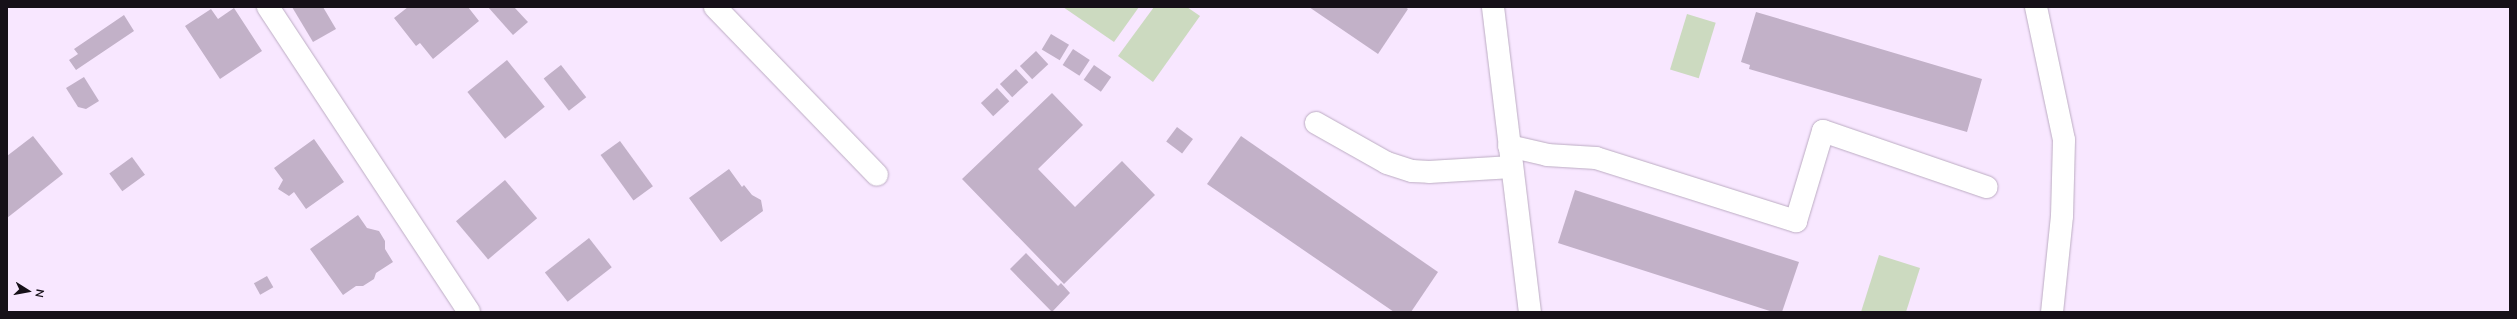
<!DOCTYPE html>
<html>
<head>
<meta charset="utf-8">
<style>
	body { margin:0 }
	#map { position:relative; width:2517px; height:319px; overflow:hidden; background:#f8e7ff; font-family:Mulish,sans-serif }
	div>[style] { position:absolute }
	.green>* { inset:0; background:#ccdac0; transform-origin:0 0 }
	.building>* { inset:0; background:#c2b1c8; transform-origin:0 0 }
	.roads { filter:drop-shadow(0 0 1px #bcacc3) drop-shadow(0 0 1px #bcacc3) }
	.minor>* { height:22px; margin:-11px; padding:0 11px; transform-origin:11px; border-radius:11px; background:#fff }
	span { translate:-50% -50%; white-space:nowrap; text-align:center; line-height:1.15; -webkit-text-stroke:3px #f8e7ff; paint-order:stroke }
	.frame { position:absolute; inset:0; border:8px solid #161018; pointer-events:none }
	.north { position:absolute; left:8px; top:271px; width:40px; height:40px; -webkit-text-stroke:3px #f8e7ff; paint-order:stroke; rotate:101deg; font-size:11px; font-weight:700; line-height:16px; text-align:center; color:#161018 }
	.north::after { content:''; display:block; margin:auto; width:14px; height:18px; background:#161018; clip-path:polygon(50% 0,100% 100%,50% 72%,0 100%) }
</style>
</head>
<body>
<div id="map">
	<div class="green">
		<div style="clip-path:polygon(1063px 7px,1139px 7px,1114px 42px)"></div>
		<div style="clip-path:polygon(1154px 7px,1187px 7px,1200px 16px,1153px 82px,1118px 56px)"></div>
		<div style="left:1687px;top:14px;width:30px;height:58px;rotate:17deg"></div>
		<div style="clip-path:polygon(1879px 255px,1920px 268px,1906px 312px,1861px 312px)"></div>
	</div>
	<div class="building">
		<div style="clip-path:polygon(292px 7px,323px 7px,336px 29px,313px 42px)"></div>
		<div style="clip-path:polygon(408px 7px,468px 7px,479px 21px,433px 59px,420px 43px,416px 46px,394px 18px)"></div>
		<div style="clip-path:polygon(488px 7px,514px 7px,528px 22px,513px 35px)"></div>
		<div style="clip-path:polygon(1309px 7px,1405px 7px,1408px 9px,1378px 54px)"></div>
		<div style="clip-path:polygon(234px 8px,262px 51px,220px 79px,185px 26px,211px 9px,218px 19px)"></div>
		<div style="clip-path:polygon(1756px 12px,1982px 79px,1967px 132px,1749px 69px,1750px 65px,1741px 62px)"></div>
		<div style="clip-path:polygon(124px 15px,134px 31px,76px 70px,69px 60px,78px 54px,74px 49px)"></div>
		<div style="left:1051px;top:34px;width:21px;height:18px;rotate:31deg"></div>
		<div style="left:1073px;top:49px;width:20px;height:19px;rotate:33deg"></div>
		<div style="left:1036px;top:51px;width:18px;height:22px;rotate:47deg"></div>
		<div style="left:507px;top:60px;width:60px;height:51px;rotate:51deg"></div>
		<div style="left:561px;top:65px;width:41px;height:22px;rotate:52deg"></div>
		<div style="left:1094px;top:65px;width:21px;height:18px;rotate:35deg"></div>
		<div style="left:1016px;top:69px;width:18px;height:22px;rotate:47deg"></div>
		<div style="clip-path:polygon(84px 77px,99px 101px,86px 109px,78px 107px,66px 88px)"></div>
		<div style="left:997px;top:88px;width:18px;height:22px;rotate:47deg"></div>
		<div style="clip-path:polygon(1052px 93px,1083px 125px,1038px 169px,1075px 207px,1122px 161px,1155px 195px,1064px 284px,962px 179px)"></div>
		<div style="left:1177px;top:127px;width:20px;height:18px;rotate:37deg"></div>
		<div style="clip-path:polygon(33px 136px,63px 174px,7px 218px,7px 156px)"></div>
		<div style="clip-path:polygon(1241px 136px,1438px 272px,1411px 312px,1394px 312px,1207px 184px)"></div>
		<div style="clip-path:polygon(314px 139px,344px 182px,306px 209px,294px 192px,289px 196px,278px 189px,283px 180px,274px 168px)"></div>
		<div style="left:620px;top:141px;width:56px;height:24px;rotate:54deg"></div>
		<div style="left:132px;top:157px;width:22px;height:28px;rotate:54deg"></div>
		<div style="clip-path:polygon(729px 169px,742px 187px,744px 185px,752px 195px,761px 200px,763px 211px,721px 242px,689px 198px)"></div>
		<div style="left:505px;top:180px;width:50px;height:64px;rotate:50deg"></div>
		<div style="clip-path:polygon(1575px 190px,1799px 262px,1782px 312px,1773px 312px,1558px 243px)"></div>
		<div style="clip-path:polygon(358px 215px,367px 228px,379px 231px,385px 241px,385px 249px,393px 262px,376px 273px,374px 279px,363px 286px,356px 286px,343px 295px,310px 249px)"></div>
		<div style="left:589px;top:238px;width:37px;height:56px;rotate:52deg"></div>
		<div style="clip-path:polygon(1026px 253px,1058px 286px,1061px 283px,1070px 293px,1052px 312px,1010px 269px)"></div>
		<div style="left:267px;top:276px;width:13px;height:15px;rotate:61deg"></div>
	</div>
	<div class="roads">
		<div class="minor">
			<div style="left:268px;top:7px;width:365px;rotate:56.6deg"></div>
			<div style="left:715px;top:7px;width:233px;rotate:46deg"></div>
			<div style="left:1493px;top:7px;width:307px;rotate:83.1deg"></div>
			<div style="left:2036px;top:7px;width:136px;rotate:78.1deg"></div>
			<div style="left:2064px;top:140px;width:76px;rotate:91.5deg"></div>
			<div style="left:2062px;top:216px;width:97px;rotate:95.9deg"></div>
			<div style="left:1316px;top:123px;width:81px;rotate:29.4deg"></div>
			<div style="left:1387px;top:163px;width:26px;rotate:18deg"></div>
			<div style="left:1412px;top:171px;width:17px;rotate:3deg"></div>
			<div style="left:1429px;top:172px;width:83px;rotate:-3.4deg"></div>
			<div style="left:1509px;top:146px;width:39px;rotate:13deg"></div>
			<div style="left:1547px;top:155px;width:49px;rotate:3.5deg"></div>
			<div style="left:1596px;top:158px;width:210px;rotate:17.5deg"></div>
			<div style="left:1796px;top:221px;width:94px;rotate:-73.3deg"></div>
			<div style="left:1823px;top:131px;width:173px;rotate:18.9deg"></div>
		</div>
	</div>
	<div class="frame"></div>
	<div class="north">N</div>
</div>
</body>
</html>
